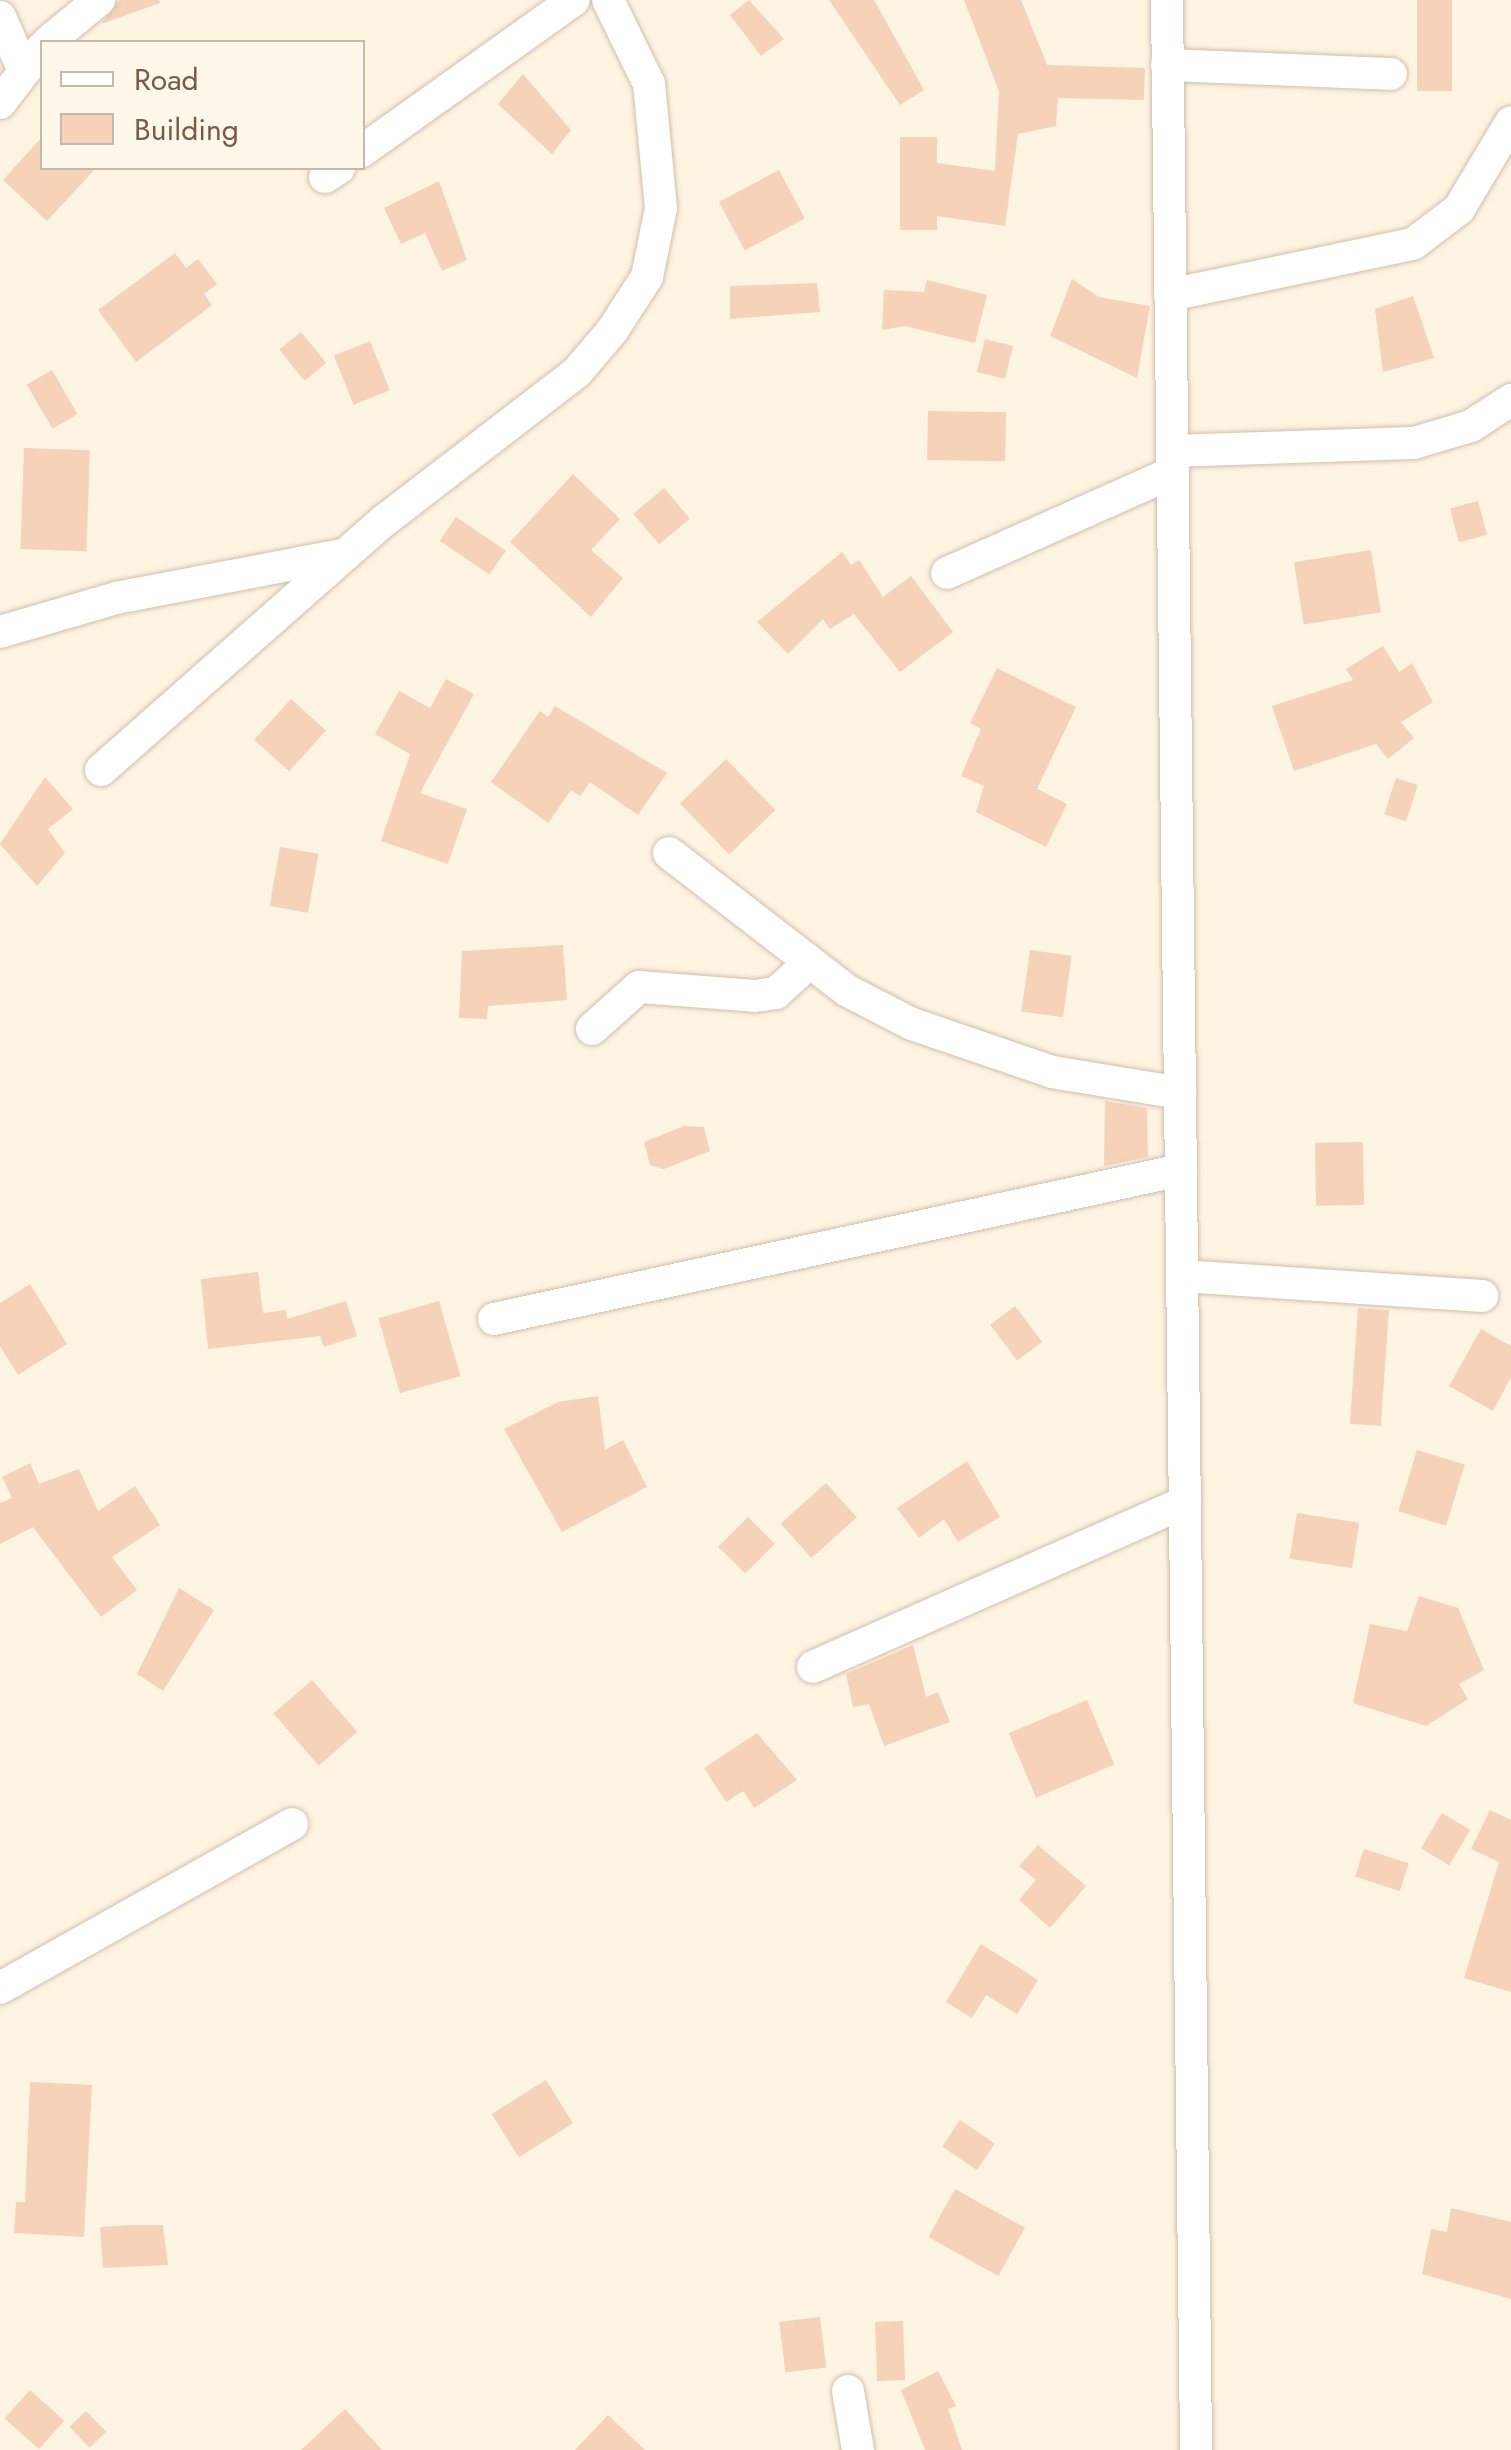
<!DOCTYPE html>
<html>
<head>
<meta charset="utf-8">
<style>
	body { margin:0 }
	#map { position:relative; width:1511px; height:2450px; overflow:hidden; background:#fef4e2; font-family:Jost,sans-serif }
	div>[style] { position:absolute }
	.building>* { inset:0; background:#f5d2b8; transform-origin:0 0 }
	.roads { filter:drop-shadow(0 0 2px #d2beab) drop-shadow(0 0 2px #d2beab) }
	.minor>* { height:32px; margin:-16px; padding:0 16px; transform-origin:16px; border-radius:16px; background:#fff }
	span { translate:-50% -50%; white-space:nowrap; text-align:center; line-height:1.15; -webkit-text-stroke:10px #fff7ea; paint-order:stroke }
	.legend { position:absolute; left:40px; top:40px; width:325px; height:130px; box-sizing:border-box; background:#fff7ea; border:2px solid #c9b8a9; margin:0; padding:12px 18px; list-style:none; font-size:30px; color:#775a47 }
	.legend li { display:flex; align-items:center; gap:20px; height:50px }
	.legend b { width:50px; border:2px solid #c9b8a9 }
</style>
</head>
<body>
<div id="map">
	<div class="building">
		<div style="clip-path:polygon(119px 0,159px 0,160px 3px,101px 24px)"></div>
		<div style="clip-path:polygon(749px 0,784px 39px,761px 56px,730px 15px)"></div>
		<div style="clip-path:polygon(829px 0,874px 0,924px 90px,900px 105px)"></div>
		<div style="clip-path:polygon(964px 0,1021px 0,1047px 65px,1145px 68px,1144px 100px,1058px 98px,1056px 126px,1018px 134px,1005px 226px,937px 216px,937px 230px,900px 230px,900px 137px,937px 137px,937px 163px,995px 171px,999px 91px)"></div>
		<div style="left:1417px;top:0;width:35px;height:91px"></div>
		<div style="clip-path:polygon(523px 74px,571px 130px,552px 154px,498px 104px)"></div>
		<div style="clip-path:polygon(42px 137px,42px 168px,96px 168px,47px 221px,3px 180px)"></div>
		<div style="left:779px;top:170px;width:55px;height:68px;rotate:62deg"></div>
		<div style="clip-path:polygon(439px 181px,467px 260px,442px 271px,425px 233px,401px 244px,384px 208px)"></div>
		<div style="clip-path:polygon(175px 253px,186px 268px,198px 259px,217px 284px,204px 294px,212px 305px,136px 362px,98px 310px)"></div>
		<div style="clip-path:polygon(1072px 279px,1099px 297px,1150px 306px,1137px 378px,1050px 336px)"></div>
		<div style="clip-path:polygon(927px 280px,987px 295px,975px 343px,905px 326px,882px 330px,884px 290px,924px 292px)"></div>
		<div style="clip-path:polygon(817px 283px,820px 312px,730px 319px,730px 286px)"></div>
		<div style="clip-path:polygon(1413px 296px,1434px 358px,1383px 372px,1375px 309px)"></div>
		<div style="left:301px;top:332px;width:40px;height:28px;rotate:51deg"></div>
		<div style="left:985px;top:339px;width:29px;height:34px;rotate:14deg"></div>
		<div style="left:370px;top:341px;width:53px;height:39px;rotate:68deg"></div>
		<div style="left:52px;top:370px;width:51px;height:29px;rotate:60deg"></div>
		<div style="left:928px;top:411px;width:78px;height:49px;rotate:1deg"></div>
		<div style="left:24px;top:448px;width:66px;height:101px;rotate:2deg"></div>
		<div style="clip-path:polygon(573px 474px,620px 519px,591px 550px,623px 578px,591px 617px,510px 542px)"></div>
		<div style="left:664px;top:488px;width:40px;height:40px;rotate:50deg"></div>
		<div style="left:1478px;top:501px;width:35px;height:29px;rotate:75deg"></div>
		<div style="left:456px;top:517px;width:60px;height:29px;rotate:34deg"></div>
		<div style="left:1371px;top:550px;width:63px;height:78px;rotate:81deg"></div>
		<div style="clip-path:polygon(842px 552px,851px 565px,859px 560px,883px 597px,911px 576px,953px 632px,900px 672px,854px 614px,830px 629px,823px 619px,788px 654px,757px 622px)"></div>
		<div style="clip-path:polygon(1383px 646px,1399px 672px,1412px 663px,1433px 702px,1401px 722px,1414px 738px,1388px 759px,1376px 744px,1294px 771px,1272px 706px,1353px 680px,1346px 669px)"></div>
		<div style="clip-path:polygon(997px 668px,1076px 707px,1037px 789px,1067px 804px,1046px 847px,976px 812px,984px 786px,961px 776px,981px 729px,970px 723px)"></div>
		<div style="clip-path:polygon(446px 679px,474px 694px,420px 793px,467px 809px,448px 864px,381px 841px,410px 754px,375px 734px,399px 691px,430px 708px)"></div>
		<div style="left:291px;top:699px;width:47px;height:55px;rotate:42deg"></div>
		<div style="clip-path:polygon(555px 706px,667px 773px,638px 815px,590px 782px,580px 796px,571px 790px,548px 823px,491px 782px,540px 711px,548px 717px)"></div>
		<div style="left:726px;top:759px;width:71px;height:64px;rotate:46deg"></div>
		<div style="clip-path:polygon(45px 777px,73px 809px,48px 829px,65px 853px,37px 886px,0 844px)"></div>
		<div style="left:1396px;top:778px;width:23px;height:38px;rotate:18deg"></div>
		<div style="left:280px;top:847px;width:39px;height:60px;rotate:10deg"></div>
		<div style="clip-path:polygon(563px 945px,567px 1000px,488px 1006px,487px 1019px,459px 1018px,462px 951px)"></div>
		<div style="left:1030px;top:950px;width:42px;height:62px;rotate:8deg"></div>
		<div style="clip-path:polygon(1105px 1101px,1147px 1108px,1148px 1157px,1104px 1166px)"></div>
		<div style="clip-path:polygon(684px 1126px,704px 1127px,710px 1151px,664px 1169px,650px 1165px,644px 1142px)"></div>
		<div style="left:1363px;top:1142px;width:63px;height:48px;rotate:89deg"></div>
		<div style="clip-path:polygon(258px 1272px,263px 1313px,286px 1310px,287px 1319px,346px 1301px,357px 1336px,324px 1347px,320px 1336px,208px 1349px,201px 1279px)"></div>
		<div style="clip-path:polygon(30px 1284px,67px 1344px,18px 1375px,0 1346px,0 1303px)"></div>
		<div style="left:439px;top:1301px;width:78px;height:63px;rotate:74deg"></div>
		<div style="left:1015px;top:1306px;width:45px;height:31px;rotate:53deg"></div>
		<div style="left:1358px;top:1308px;width:31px;height:116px;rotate:4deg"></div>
		<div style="clip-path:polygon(1481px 1329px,1511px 1346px,1511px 1377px,1493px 1411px,1449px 1386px)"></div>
		<div style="clip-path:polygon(598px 1396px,605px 1450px,623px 1440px,647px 1487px,562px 1532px,504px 1429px,558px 1402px)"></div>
		<div style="left:1417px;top:1450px;width:50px;height:64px;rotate:17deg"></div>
		<div style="clip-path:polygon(967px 1461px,1000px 1517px,958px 1542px,944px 1519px,919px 1538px,897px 1508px)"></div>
		<div style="clip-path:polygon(30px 1463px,39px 1484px,79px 1469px,98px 1511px,135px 1486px,160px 1525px,112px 1557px,137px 1590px,101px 1617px,33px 1527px,0 1544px,0 1503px,12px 1498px,2px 1477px)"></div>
		<div style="left:826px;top:1483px;width:46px;height:61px;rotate:48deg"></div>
		<div style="left:1297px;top:1513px;width:63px;height:46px;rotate:9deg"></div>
		<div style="left:748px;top:1517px;width:38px;height:42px;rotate:45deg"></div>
		<div style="clip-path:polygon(179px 1588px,214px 1610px,163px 1691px,137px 1674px)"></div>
		<div style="clip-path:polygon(1419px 1596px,1458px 1608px,1484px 1670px,1459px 1684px,1468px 1699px,1426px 1726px,1353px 1703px,1370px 1624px,1407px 1631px)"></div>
		<div style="clip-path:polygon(913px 1645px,926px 1697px,938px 1692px,950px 1722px,884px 1746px,869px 1704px,853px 1707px,846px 1674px)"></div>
		<div style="left:312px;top:1680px;width:69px;height:51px;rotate:49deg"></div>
		<div style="left:1087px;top:1700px;width:70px;height:85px;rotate:67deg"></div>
		<div style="clip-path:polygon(757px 1733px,797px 1780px,754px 1808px,743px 1791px,726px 1802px,704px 1768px)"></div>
		<div style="clip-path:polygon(1490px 1810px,1511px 1820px,1511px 1992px,1464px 1978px,1499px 1862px,1471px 1849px)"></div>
		<div style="left:1442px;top:1813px;width:33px;height:41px;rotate:31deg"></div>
		<div style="clip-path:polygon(1038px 1845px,1086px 1886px,1050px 1928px,1019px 1900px,1036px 1880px,1019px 1866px)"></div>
		<div style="left:1364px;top:1849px;width:47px;height:29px;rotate:18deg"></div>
		<div style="clip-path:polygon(981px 1944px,1038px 1980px,1017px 2014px,986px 1995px,972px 2018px,946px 2002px)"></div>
		<div style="left:546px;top:2080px;width:51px;height:64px;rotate:58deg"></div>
		<div style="clip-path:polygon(30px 2082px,92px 2085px,84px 2237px,14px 2233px,16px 2202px,25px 2202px)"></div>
		<div style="left:960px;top:2120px;width:42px;height:32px;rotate:34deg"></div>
		<div style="left:955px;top:2189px;width:80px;height:55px;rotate:29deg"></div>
		<div style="clip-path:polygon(1451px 2208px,1511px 2222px,1511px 2299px,1422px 2274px,1431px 2229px,1447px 2232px)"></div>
		<div style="clip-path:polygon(130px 2225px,163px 2225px,168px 2265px,103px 2268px,100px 2227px)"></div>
		<div style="left:820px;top:2317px;width:51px;height:41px;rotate:83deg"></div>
		<div style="left:903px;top:2321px;width:59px;height:28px;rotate:88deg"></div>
		<div style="clip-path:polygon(938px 2371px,956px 2406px,948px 2409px,962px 2450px,925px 2450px,901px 2390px)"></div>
		<div style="left:30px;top:2390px;width:46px;height:38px;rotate:42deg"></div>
		<div style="clip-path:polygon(345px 2409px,382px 2450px,301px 2450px)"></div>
		<div style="left:86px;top:2411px;width:29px;height:23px;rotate:46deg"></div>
		<div style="clip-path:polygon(608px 2415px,645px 2450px,575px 2450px)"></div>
	</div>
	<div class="roads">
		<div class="minor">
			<div style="left:1167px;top:0;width:2450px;rotate:89.32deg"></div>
			<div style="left:0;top:17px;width:59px;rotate:66deg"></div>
			<div style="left:48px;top:42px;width:66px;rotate:-39.5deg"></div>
			<div style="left:1167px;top:65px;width:224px;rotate:2.3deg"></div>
			<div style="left:0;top:103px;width:69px;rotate:-52.6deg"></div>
			<div style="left:362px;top:151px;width:260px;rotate:-35.5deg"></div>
			<div style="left:325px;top:177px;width:17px;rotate:-33deg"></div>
			<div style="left:1170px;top:295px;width:248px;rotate:-11.9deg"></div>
			<div style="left:1413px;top:244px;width:58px;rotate:-37.3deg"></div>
			<div style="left:1459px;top:209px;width:101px;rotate:-59.1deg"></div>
			<div style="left:1172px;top:451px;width:242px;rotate:-1.9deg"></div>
			<div style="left:1414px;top:443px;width:59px;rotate:-16.6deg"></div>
			<div style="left:1471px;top:426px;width:48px;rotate:-33deg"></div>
			<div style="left:947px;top:573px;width:246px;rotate:-24deg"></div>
			<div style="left:0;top:632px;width:121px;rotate:-16.3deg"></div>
			<div style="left:116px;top:598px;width:234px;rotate:-10.8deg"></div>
			<div style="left:101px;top:770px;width:378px;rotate:-41.4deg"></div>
			<div style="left:385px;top:520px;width:242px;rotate:-37.6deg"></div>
			<div style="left:577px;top:372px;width:54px;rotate:-49.5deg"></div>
			<div style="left:612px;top:331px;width:64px;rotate:-57.1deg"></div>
			<div style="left:647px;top:277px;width:70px;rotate:-78.5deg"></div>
			<div style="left:661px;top:208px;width:125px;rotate:-95.5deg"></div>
			<div style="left:649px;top:84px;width:93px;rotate:-116deg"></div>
			<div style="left:669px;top:853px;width:224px;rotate:37.7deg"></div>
			<div style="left:846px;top:990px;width:74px;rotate:27.3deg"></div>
			<div style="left:912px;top:1024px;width:148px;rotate:18.9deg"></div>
			<div style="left:1052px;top:1072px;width:130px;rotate:9.3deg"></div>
			<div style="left:592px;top:1029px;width:63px;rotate:-41.8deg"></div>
			<div style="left:639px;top:987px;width:116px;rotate:4.4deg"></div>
			<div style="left:755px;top:996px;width:21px;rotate:-8deg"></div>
			<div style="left:776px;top:993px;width:46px;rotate:-42.4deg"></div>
			<div style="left:1183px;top:1276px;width:300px;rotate:3.8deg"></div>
			<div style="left:494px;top:1319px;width:703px;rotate:-12.24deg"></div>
			<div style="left:813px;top:1667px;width:407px;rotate:-23.9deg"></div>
			<div style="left:0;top:1988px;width:335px;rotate:-29.3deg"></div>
			<div style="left:848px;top:2391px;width:60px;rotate:80.4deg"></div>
		</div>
	</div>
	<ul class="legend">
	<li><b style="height:12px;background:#fff"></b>Road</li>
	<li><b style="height:28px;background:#f5d2b8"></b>Building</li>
	</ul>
</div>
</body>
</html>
